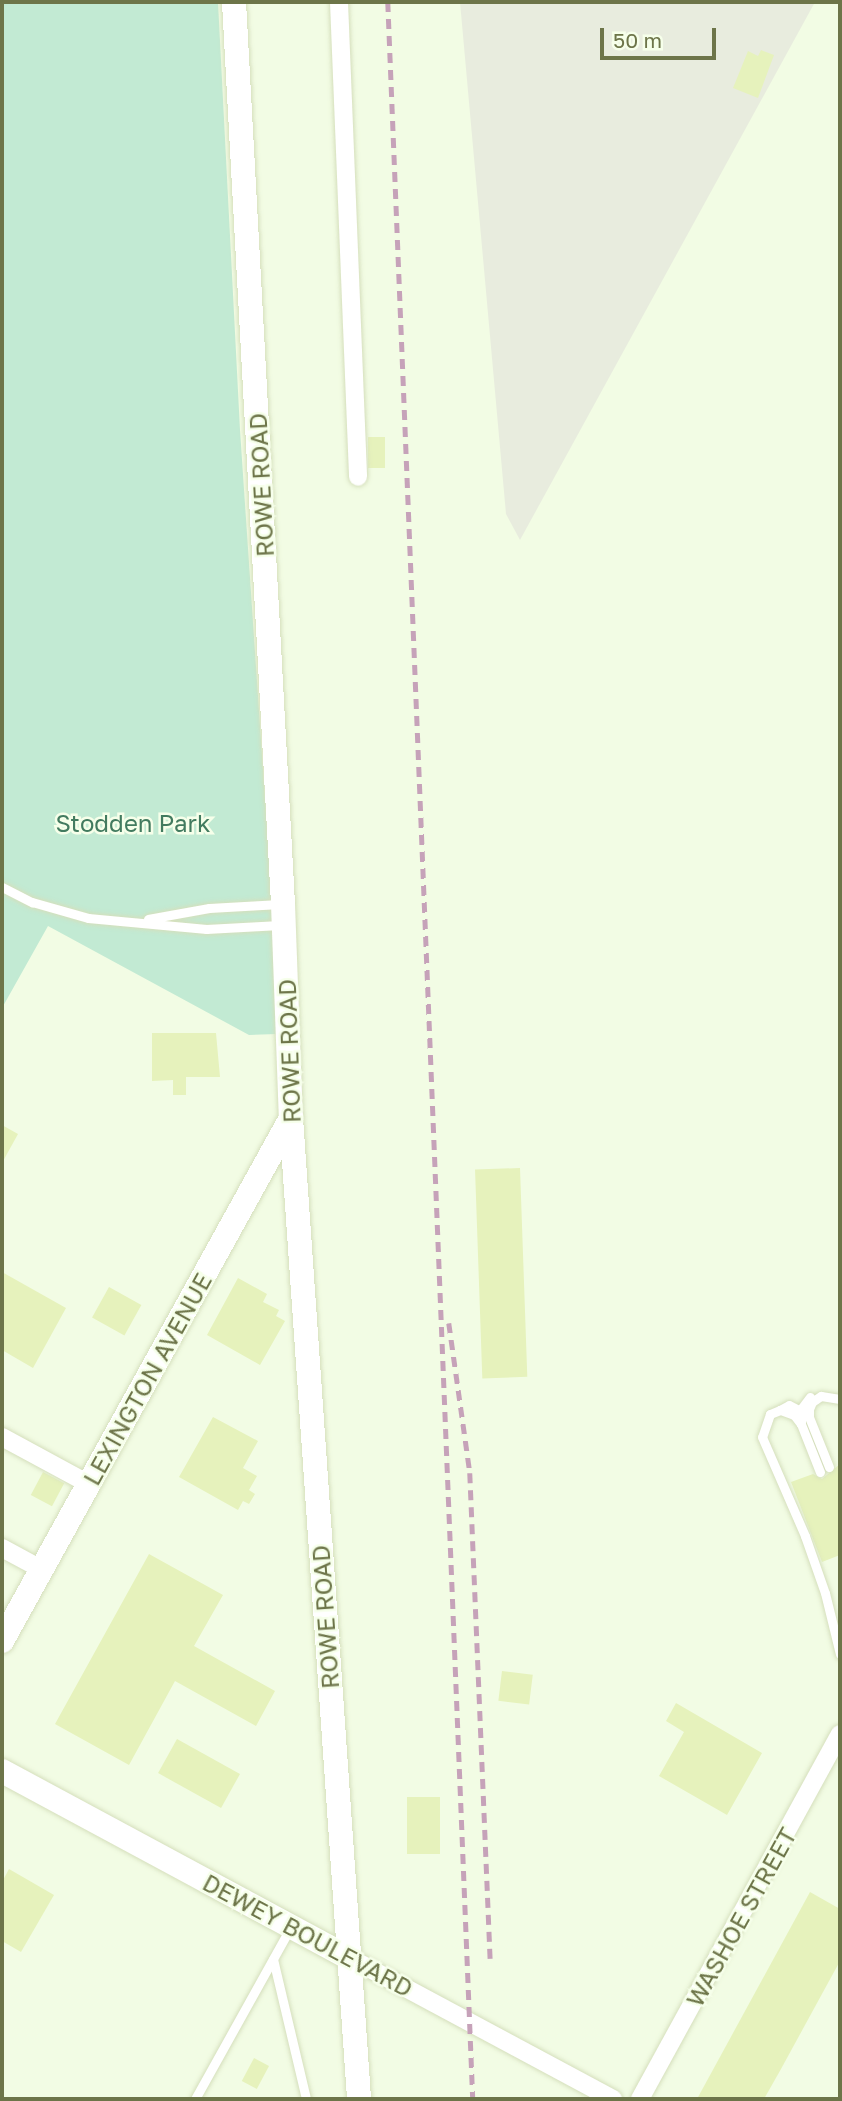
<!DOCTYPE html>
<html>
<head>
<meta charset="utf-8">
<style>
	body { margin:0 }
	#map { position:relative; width:842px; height:2101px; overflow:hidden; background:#f2fce4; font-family:"Golos Text",sans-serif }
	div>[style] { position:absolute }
	.industrial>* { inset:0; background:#e8ecde }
	.green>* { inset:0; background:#c2ead3 }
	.building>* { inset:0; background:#e6f2bc; transform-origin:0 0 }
	.roads { filter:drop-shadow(0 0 2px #d5dfbc) drop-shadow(0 0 2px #d5dfbc) }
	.lane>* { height:9px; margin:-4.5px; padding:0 4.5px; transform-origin:4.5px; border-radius:4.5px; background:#fff }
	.street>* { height:18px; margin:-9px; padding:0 9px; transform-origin:9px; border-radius:9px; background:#fff }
	.secondary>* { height:24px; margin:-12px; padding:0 12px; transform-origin:12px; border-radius:12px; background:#fff }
	.rail>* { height:4.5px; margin-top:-2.25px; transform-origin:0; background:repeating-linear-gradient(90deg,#c6a2b9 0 10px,transparent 0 17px) }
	span { translate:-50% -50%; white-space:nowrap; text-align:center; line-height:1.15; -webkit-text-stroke:5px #f6ffea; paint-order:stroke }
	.street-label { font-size:24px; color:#6d7549 }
	.park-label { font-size:24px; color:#427b5f }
	.frame { position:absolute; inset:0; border:4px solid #6d7549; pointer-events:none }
	.scale { position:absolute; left:600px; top:28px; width:116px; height:32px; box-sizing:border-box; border:4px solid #6d7549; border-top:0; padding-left:9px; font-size:21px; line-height:24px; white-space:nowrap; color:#6d7549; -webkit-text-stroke:5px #f6ffea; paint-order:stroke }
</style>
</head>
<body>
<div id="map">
	<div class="industrial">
		<div style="clip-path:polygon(460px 2px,815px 2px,520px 540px,506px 514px)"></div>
	</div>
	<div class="green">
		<div style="clip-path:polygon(2px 2px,218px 2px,240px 430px,271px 888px,277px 1034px,249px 1035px,48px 926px,2px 1008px)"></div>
	</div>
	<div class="building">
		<div style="clip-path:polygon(761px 50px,774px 55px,758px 98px,733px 88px,748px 51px,758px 56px)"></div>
		<div style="left:368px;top:437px;width:17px;height:31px"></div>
		<div style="clip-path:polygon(152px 1033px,216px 1033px,220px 1077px,186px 1077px,186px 1095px,173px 1095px,173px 1080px,152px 1081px)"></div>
		<div style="clip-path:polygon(2px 1125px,18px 1134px,2px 1163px)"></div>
		<div style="left:520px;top:1168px;width:209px;height:45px;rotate:88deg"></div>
		<div style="clip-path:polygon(2px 1272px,66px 1308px,33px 1368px,2px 1350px)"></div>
		<div style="clip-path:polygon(238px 1278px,267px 1294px,263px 1302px,279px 1310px,276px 1316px,285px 1321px,260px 1365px,207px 1335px)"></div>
		<div style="left:109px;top:1287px;width:37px;height:35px;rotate:29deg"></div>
		<div style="clip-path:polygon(213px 1417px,258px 1441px,243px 1468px,257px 1476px,249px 1490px,255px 1494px,249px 1504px,243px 1501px,238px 1510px,179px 1477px)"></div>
		<div style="clip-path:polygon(840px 1464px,840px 1555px,822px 1562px,791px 1482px,813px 1474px,822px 1479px)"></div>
		<div style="left:43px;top:1472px;width:24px;height:26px;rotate:28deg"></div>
		<div style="clip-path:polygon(149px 1554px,223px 1595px,194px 1646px,275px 1691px,256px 1726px,175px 1681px,129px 1765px,55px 1724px)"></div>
		<div style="left:502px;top:1671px;width:31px;height:30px;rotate:7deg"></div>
		<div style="clip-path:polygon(676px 1703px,762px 1753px,727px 1815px,659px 1776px,684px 1732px,666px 1721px)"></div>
		<div style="left:177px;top:1739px;width:72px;height:39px;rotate:29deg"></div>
		<div style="left:440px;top:1797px;width:57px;height:33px;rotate:90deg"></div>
		<div style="clip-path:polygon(9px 1869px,54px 1895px,21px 1952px,2px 1941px,2px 1882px)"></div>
		<div style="clip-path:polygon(810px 1892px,840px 1909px,840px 1961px,781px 2069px,764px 2099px,697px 2099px)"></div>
		<div style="left:254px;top:2058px;width:17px;height:26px;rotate:28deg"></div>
	</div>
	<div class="roads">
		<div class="lane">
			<div style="left:2px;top:887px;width:34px;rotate:27deg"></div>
			<div style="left:32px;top:902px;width:58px;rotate:15.9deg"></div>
			<div style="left:88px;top:918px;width:119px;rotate:5.3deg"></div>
			<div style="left:206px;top:929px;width:74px;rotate:-3.1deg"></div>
			<div style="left:148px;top:919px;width:62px;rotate:-10.2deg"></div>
			<div style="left:209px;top:908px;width:71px;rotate:-3.2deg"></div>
			<div style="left:780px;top:1410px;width:10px;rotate:-29deg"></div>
			<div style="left:789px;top:1405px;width:18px;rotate:27deg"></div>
			<div style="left:801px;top:1424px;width:15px;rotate:-90deg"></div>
			<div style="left:801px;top:1409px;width:15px;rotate:-53deg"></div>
			<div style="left:829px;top:1467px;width:54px;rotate:-111.8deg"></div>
			<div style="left:809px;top:1417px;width:8px;rotate:-90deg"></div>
			<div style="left:809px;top:1409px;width:8px;rotate:-67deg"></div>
			<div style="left:812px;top:1402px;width:11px;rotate:-34deg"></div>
			<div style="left:821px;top:1396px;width:19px;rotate:9deg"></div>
			<div style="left:820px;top:1472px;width:52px;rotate:-111.6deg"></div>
			<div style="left:801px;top:1424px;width:11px;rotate:-128deg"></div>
			<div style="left:794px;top:1415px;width:15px;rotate:-160deg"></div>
			<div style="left:780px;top:1410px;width:11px;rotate:158deg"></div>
			<div style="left:770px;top:1414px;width:24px;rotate:109deg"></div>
			<div style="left:762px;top:1437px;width:108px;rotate:66.5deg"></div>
			<div style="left:805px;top:1536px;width:60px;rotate:70.7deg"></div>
			<div style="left:825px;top:1593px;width:63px;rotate:76.2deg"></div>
			<div style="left:273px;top:1959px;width:144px;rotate:76.7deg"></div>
			<div style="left:195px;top:2099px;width:196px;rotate:-60.9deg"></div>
		</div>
		<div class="street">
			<div style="left:339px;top:2px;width:475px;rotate:87.7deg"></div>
			<div style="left:2px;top:1437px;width:99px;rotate:28.4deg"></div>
			<div style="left:2px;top:1548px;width:44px;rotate:28.3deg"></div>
			<div style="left:348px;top:1957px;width:301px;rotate:28.2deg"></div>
			<div style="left:640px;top:2099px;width:416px;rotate:-61.3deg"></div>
		</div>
		<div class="secondary">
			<div style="left:234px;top:2px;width:903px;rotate:86.89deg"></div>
			<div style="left:283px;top:904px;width:214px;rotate:87.9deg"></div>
			<div style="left:291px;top:1118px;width:983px;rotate:86.03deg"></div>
			<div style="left:2px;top:1641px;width:598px;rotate:-61.08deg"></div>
			<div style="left:2px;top:1771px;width:393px;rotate:28.3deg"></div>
		</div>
	</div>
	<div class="rail">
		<div style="left:388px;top:2px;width:2099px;rotate:87.68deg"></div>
		<div style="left:449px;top:1323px;width:151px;rotate:82deg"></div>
		<div style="left:470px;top:1473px;width:492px;rotate:87.6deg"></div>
	</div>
	<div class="street-label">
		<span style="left:261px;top:485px;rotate:-93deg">ROWE ROAD</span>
		<span style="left:289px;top:1051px;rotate:-92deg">ROWE ROAD</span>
		<span style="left:147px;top:1379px;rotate:-61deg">LEXINGTON AVENUE</span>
		<span style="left:325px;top:1617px;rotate:-94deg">ROWE ROAD</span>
		<span style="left:741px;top:1917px;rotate:-61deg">WASHOE STREET</span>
		<span style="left:308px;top:1935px;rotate:28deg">DEWEY BOULEVARD</span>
	</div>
	<div class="park-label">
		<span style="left:133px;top:823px">Stodden Park</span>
	</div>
	<div class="frame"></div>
	<div class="scale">50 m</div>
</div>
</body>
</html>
